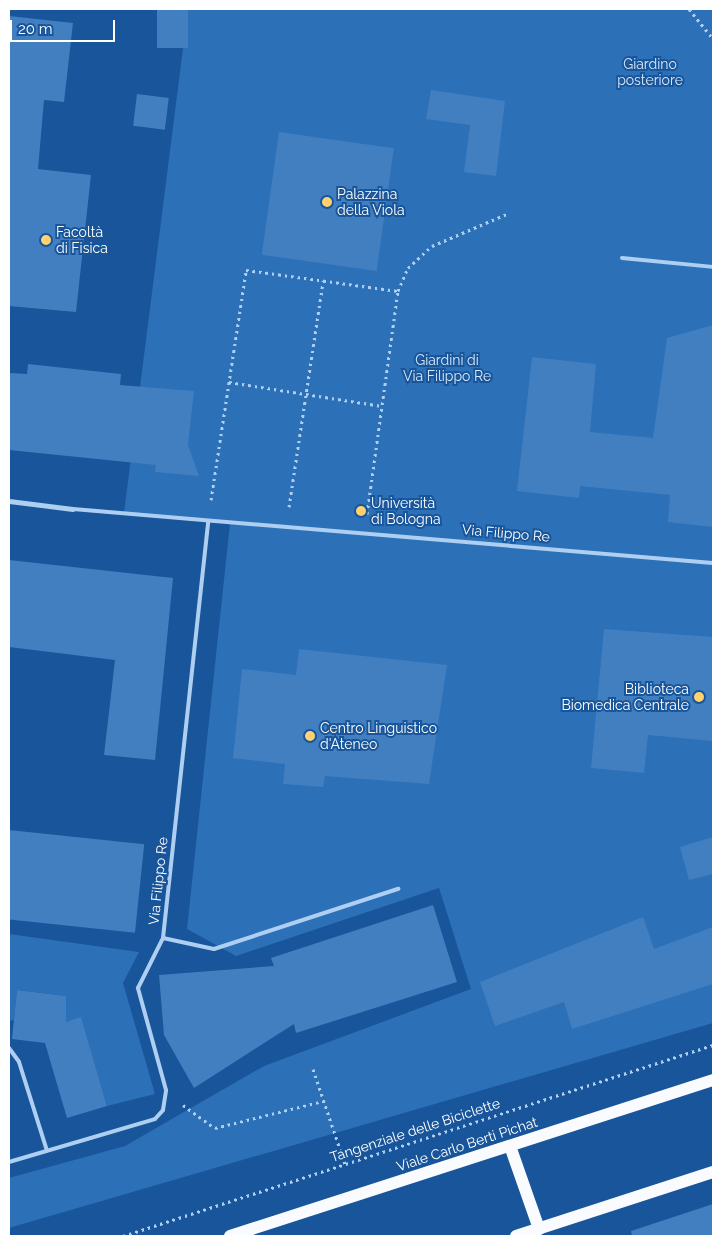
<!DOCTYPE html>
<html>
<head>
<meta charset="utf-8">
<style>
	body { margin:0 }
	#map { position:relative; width:722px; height:1245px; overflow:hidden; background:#18559a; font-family:Raleway,sans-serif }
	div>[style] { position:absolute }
	.green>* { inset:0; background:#2c70b8 }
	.building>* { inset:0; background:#417fc1; transform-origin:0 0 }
	.path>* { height:3px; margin-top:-1.5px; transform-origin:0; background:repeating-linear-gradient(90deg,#aecff1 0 2.5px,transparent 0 6.5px) }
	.service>* { height:4px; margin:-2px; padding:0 2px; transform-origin:2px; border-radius:2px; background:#aecff1 }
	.minor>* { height:5px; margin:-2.5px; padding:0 2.5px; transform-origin:2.5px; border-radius:2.5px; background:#aecff1 }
	.primary>* { height:12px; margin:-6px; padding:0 6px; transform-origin:6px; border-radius:6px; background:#f9fbff }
	.dots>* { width:14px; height:14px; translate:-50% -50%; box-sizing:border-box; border:2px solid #18559a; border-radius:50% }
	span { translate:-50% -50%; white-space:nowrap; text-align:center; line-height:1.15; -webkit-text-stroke:4px #18559a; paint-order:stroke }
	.park-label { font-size:14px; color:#d6e8fc }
	.poi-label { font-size:14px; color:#fff }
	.left { translate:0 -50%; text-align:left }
	.right { translate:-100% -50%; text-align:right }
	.street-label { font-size:14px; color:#fff }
	.frame { position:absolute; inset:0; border:10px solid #fff; pointer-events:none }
	.scale { position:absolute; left:10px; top:20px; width:105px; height:22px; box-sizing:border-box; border:2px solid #fff; border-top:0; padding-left:6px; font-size:15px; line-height:18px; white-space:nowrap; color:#fff; -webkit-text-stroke:4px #18559a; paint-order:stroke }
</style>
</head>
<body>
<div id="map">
	<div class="green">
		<div style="clip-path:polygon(188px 9px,713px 9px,713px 1023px,9px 1228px,9px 1178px,125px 1146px,264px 1066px,471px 989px,439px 888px,236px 956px,187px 929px,230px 523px,124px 513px)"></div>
		<div style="clip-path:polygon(9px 934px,139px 952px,123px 983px,155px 1094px,107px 1106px,81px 1018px,66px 1022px,66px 996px,17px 990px,14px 1020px,9px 1021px)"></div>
	</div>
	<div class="building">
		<div style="left:157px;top:9px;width:31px;height:39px"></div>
		<div style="clip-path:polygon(9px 16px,73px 23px,64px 102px,44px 100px,38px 169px,91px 175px,76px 312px,9px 306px)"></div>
		<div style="clip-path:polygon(431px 90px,505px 101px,496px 176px,464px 172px,470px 125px,426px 119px)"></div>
		<div style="left:137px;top:94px;width:32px;height:32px;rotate:7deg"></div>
		<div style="left:279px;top:132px;width:116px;height:124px;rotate:8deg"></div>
		<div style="clip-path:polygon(713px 325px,713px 527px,668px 522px,670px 495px,580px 486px,579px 498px,517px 491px,532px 357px,596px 364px,590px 432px,653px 438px,667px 338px)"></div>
		<div style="clip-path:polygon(28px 364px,121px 374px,120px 385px,194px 391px,188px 445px,199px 476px,155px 472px,156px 465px,9px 450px,9px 373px,27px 374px)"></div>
		<div style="clip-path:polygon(9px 560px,173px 578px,155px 760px,104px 755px,115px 660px,9px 647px)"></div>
		<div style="clip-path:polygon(604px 629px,713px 637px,713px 741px,648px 735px,644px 773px,591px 768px)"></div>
		<div style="clip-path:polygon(299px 649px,447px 665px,429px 784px,325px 776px,323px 787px,283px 784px,285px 764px,233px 758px,242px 669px,296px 675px)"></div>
		<div style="left:9px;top:830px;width:136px;height:89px;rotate:6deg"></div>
		<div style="clip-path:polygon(713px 837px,713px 874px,689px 880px,680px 847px)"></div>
		<div style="clip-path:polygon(433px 905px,457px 982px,296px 1033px,294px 1024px,194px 1088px,164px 1035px,159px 975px,274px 966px,271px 958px)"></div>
		<div style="clip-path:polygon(643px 917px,654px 949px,713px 927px,713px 984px,572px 1029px,564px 1002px,495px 1026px,480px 982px)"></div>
		<div style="clip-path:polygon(17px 990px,66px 996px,66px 1022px,81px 1017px,107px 1106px,67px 1118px,45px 1043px,12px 1039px)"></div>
		<div style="clip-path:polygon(713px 1204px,713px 1236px,632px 1236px,631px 1231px)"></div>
	</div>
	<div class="path">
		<div style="left:689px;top:9px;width:38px;rotate:51deg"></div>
		<div style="left:229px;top:382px;width:155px;rotate:8.9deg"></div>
		<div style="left:211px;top:500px;width:233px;rotate:-81.3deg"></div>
		<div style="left:246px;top:270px;width:153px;rotate:7.9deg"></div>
		<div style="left:289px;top:507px;width:229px;rotate:-81.4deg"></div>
		<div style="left:367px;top:514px;width:225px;rotate:-82.1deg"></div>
		<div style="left:398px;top:291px;width:25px;rotate:-67deg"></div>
		<div style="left:408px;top:268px;width:33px;rotate:-43deg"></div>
		<div style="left:432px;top:246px;width:84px;rotate:-23.2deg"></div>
		<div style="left:313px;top:1069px;width:100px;rotate:71.4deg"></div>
		<div style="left:183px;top:1105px;width:39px;rotate:36deg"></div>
		<div style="left:215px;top:1128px;width:111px;rotate:-14deg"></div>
		<div style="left:123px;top:1236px;width:620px;rotate:-17.94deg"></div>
	</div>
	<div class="service">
		<div style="left:622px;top:258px;width:91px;rotate:5.6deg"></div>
		<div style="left:73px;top:509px;width:642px;rotate:4.82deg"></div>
		<div style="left:163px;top:938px;width:52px;rotate:12.2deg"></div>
		<div style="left:214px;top:949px;width:194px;rotate:-18.1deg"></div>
		<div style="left:9px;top:1048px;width:17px;rotate:54deg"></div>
		<div style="left:19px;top:1062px;width:93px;rotate:72.5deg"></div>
		<div style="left:9px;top:1162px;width:152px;rotate:-16.4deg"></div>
		<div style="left:155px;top:1119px;width:12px;rotate:-48deg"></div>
		<div style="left:163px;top:1110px;width:20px;rotate:-81deg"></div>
		<div style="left:166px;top:1090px;width:106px;rotate:-105.4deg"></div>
		<div style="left:138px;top:988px;width:56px;rotate:-63.4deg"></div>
		<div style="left:163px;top:938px;width:419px;rotate:-83.8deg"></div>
	</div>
	<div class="minor">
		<div style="left:9px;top:501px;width:64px;rotate:7.1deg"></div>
	</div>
	<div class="primary">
		<div style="left:510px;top:1146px;width:88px;rotate:70.7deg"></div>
		<div style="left:230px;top:1236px;width:508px;rotate:-17.9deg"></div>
		<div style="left:516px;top:1236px;width:207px;rotate:-18deg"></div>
	</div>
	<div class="dots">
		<div style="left:327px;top:202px;background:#ffd16f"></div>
		<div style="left:46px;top:240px;background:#ffd16f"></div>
		<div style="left:361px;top:511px;background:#ffd16f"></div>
		<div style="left:699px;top:697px;background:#ffd16f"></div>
		<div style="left:310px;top:736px;background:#ffd16f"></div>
	</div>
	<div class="park-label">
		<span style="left:650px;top:72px">Giardino<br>posteriore</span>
		<span style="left:447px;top:368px">Giardini di<br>Via Filippo Re</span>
	</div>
	<div class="poi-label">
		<span class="left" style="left:337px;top:202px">Palazzina<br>della Viola</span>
		<span class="left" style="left:56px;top:240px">Facoltà<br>di Fisica</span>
		<span class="left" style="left:371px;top:511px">Università<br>di Bologna</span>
		<span class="right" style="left:689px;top:697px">Biblioteca<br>Biomedica Centrale</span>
		<span class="left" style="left:320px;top:736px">Centro Linguistico<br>d'Ateneo</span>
	</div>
	<div class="street-label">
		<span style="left:506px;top:533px;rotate:5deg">Via Filippo Re</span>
		<span style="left:158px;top:881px;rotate:-84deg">Via Filippo Re</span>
		<span style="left:415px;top:1130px;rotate:-18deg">Tangenziale delle Biciclette</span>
		<span style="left:467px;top:1144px;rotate:-18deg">Viale Carlo Berti Pichat</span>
	</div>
	<div class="frame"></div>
	<div class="scale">20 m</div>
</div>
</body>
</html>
